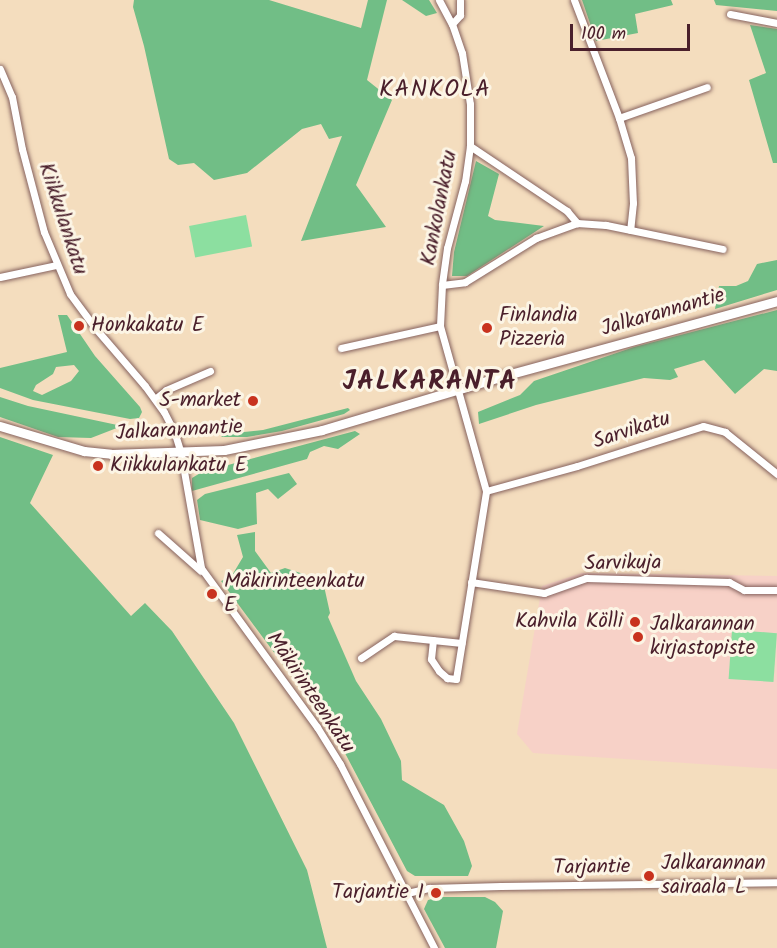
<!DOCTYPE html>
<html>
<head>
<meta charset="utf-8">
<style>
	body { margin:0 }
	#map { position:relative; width:777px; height:948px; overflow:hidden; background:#f4ddbe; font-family:Kalam,sans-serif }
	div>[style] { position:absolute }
	.built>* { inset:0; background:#f7d1c7 }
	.green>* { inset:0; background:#8cdfa0; transform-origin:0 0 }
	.forest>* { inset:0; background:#71be86 }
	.roads { filter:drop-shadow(0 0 2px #86625e) drop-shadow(0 0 2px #86625e) }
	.street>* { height:7px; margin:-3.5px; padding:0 3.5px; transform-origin:3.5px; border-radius:3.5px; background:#fff }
	.secondary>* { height:9px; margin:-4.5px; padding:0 4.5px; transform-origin:4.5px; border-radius:4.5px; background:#fff }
	.dots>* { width:16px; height:16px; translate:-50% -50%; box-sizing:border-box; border:3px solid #fcf5e5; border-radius:50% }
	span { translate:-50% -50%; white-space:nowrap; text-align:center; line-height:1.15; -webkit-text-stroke:6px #fcf5e5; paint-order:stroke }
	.street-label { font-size:21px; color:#4a1f2b }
	.poi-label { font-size:21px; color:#4a1f2b }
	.left { translate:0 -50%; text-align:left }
	.right { translate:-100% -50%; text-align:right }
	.quarter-label { font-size:24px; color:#4a1f2b; letter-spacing:1.5px }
	.district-label { font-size:27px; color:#4a1f2b; font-weight:700; letter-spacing:1.5px }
	.scale { position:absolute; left:570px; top:24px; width:120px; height:27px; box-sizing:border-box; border:3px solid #4a1f2b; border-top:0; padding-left:8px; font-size:18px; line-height:21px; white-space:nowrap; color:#4a1f2b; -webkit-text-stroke:4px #fcf5e5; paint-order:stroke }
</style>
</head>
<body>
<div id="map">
	<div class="built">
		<div style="clip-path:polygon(582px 573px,777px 576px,777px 769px,533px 753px,517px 734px,542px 586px)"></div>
	</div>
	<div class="green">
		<div style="left:246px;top:215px;width:32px;height:58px;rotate:79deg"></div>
		<div style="left:732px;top:630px;width:45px;height:49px;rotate:4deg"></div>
	</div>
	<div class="forest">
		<div style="clip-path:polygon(134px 0,269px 0,361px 28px,368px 0,387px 0,367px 80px,392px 100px,356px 185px,386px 227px,301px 241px,342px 136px,329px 139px,321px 124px,302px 129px,247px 173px,214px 180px,194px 163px,178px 165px,169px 159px,144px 46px,133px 7px)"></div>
		<div style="clip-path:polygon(402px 0,429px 0,437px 13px,426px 16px)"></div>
		<div style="clip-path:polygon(582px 0,671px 0,673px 5px,635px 14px,638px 33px,596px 41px)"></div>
		<div style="clip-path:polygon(714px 0,777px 0,777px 11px,716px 5px)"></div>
		<div style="clip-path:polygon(750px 25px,777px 29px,777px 163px,773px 163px,749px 80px,766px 73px)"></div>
		<div style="clip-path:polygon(476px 161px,499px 174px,488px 216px,495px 220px,544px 226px,467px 276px,452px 276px,454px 252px)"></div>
		<div style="clip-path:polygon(777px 260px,777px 290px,715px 309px,719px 286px,736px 286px,748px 281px,757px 264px)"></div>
		<div style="clip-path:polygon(777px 310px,777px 371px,764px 369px,735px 394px,704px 360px,674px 369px,678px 377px,670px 380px,644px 378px,536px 405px,479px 424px,478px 412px,520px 395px,534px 381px,634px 347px)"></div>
		<div style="clip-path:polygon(evenodd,58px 315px,67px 315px,95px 356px,140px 407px,142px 412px,139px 418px,130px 419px,33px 400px,0 388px,0 368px,67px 352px,58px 315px,74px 365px,79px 371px,71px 381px,42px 395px,33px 391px,36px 385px,53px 374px,56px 367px,74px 365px)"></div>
		<div style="clip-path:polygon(0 397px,28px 406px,122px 426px,91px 438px,58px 437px,0 417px)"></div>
		<div style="clip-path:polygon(348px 408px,350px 410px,344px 414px,282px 431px,247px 437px,221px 437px,225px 434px,263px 430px)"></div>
		<div style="clip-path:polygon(355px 431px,360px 434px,338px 449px,324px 446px,310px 452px,307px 459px,192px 491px,192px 478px,202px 472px)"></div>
		<div style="clip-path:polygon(0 437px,53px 455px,30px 503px,131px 616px,145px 603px,172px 631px,234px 723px,307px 870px,327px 948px,0 948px)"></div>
		<div style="clip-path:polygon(289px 473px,297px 484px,278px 499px,268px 489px,256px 493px,257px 524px,238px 529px,200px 520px,197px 500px,205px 494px)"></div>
		<div style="clip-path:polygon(255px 532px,255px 551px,271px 573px,285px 568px,316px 578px,324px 586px,330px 613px,328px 617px,356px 681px,381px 719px,401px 761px,402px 780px,444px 805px,464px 841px,472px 866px,468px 876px,415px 876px,407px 871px,336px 736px,221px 581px,231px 577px,243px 557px,237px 535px)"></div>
		<div style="clip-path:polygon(440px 897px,485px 897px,495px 902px,503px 911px,496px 948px,445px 948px,424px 909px,428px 900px)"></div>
	</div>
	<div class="roads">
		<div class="street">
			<div style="left:439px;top:0;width:27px;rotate:62deg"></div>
			<div style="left:452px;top:24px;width:31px;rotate:71deg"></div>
			<div style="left:462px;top:53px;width:52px;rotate:81.1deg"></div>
			<div style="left:470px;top:104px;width:42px;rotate:90deg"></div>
			<div style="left:470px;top:146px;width:35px;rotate:98deg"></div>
			<div style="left:465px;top:181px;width:69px;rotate:105deg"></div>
			<div style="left:447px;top:248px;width:37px;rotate:98deg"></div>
			<div style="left:442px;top:285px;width:41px;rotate:92.8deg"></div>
			<div style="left:440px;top:326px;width:171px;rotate:74.4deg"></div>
			<div style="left:486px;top:491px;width:94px;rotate:-15.4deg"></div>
			<div style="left:577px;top:466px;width:132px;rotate:-17.6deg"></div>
			<div style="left:703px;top:426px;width:23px;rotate:15deg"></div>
			<div style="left:725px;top:432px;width:67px;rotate:38.9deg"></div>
			<div style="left:574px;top:0;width:126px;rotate:69.1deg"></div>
			<div style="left:619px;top:118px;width:42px;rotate:73.3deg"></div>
			<div style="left:631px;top:158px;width:45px;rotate:87.5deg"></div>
			<div style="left:633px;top:203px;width:27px;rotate:96deg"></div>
			<div style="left:730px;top:14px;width:48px;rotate:10.8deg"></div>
			<div style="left:452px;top:24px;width:12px;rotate:-48deg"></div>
			<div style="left:460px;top:15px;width:15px;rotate:-90deg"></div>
			<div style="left:0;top:69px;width:30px;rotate:67deg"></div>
			<div style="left:12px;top:97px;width:53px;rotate:79.1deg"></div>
			<div style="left:22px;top:149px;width:86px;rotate:75.2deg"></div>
			<div style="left:44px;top:232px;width:67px;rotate:67.2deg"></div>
			<div style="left:70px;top:294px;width:44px;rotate:53.4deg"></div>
			<div style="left:96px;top:329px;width:75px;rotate:49.3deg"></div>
			<div style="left:145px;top:386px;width:32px;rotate:54deg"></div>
			<div style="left:164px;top:412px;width:25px;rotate:63deg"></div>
			<div style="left:175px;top:434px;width:21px;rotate:73deg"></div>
			<div style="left:181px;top:454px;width:116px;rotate:80deg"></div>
			<div style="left:201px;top:568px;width:197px;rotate:53.9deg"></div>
			<div style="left:317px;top:727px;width:44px;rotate:58.1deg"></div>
			<div style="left:340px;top:764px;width:207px;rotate:62.9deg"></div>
			<div style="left:619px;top:118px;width:93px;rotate:-19.4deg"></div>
			<div style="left:470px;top:146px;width:117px;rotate:33.8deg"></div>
			<div style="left:567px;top:211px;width:16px;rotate:50deg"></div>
			<div style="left:0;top:277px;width:57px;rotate:-12.1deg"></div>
			<div style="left:442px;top:285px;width:23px;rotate:-7deg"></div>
			<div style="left:465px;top:282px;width:84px;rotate:-31.8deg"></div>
			<div style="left:536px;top:238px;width:44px;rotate:-20.1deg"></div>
			<div style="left:577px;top:223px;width:29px;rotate:4deg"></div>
			<div style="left:606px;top:225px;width:119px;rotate:11.6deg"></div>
			<div style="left:341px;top:348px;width:101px;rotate:-12.5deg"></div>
			<div style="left:155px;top:399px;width:14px;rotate:-39deg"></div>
			<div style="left:166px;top:390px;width:48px;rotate:-23.4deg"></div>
			<div style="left:158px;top:533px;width:57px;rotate:41.5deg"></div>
			<div style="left:471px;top:582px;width:74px;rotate:8.6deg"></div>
			<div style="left:544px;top:593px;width:45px;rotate:-19.7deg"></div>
			<div style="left:586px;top:578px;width:143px;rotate:1.6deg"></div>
			<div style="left:729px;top:582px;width:17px;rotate:28deg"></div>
			<div style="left:744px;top:590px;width:33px"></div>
			<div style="left:433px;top:640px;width:19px;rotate:96deg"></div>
			<div style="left:431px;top:659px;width:14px;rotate:56deg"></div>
			<div style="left:439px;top:671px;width:11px;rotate:41deg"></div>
			<div style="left:447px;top:678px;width:9px;rotate:6deg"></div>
			<div style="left:456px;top:679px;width:190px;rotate:-80.9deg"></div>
			<div style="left:361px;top:658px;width:40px;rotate:-34deg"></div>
			<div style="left:394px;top:636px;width:68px;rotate:5.9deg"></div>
			<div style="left:407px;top:893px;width:23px;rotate:-13deg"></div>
			<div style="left:429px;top:888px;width:72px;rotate:-1.6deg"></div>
			<div style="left:501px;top:886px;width:276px;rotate:-0.8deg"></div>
		</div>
		<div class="secondary">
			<div style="left:0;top:426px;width:88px;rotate:16.6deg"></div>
			<div style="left:84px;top:451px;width:27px;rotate:6deg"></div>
			<div style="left:111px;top:454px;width:113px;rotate:-2deg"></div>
			<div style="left:224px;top:450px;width:100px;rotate:-11.5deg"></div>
			<div style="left:322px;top:430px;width:193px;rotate:-16.6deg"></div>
			<div style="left:507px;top:375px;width:280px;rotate:-15.3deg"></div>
		</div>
	</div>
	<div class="dots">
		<div style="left:79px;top:326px;background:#c8321e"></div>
		<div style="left:487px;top:328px;background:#c8321e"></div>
		<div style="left:253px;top:401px;background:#c8321e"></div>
		<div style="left:98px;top:466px;background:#c8321e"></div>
		<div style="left:212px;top:594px;background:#c8321e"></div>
		<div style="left:635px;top:622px;background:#c8321e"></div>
		<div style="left:638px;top:637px;background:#c8321e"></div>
		<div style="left:649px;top:876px;background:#c8321e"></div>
		<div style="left:436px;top:893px;background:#c8321e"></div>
	</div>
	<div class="street-label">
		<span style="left:440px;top:208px;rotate:-79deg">Kankolankatu</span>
		<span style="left:62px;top:219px;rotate:72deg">Kiikkulankatu</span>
		<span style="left:663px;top:313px;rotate:-16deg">Jalkarannantie</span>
		<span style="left:179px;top:431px;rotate:-3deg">Jalkarannantie</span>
		<span style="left:632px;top:431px;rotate:-18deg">Sarvikatu</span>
		<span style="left:623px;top:564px;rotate:-1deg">Sarvikuja</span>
		<span style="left:310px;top:693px;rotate:56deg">Mäkirinteenkatu</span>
		<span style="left:592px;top:868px;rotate:-1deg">Tarjantie</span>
	</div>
	<div class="poi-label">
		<span class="left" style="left:499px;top:328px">Finlandia<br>Pizzeria</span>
		<span class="left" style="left:91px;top:326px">Honkakatu E</span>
		<span class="right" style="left:241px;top:401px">S-market</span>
		<span class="left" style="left:110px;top:466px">Kiikkulankatu E</span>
		<span class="left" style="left:224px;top:594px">Mäkirinteenkatu<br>E</span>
		<span class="right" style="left:623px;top:622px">Kahvila Kölli</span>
		<span class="left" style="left:650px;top:637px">Jalkarannan<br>kirjastopiste</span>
		<span class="left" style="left:661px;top:876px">Jalkarannan<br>sairaala L</span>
		<span class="right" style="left:424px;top:893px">Tarjantie I</span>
	</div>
	<div class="quarter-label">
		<span style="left:435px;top:90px">KANKOLA</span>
	</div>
	<div class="district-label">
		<span style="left:430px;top:382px">JALKARANTA</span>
	</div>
	<div class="scale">100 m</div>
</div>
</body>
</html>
